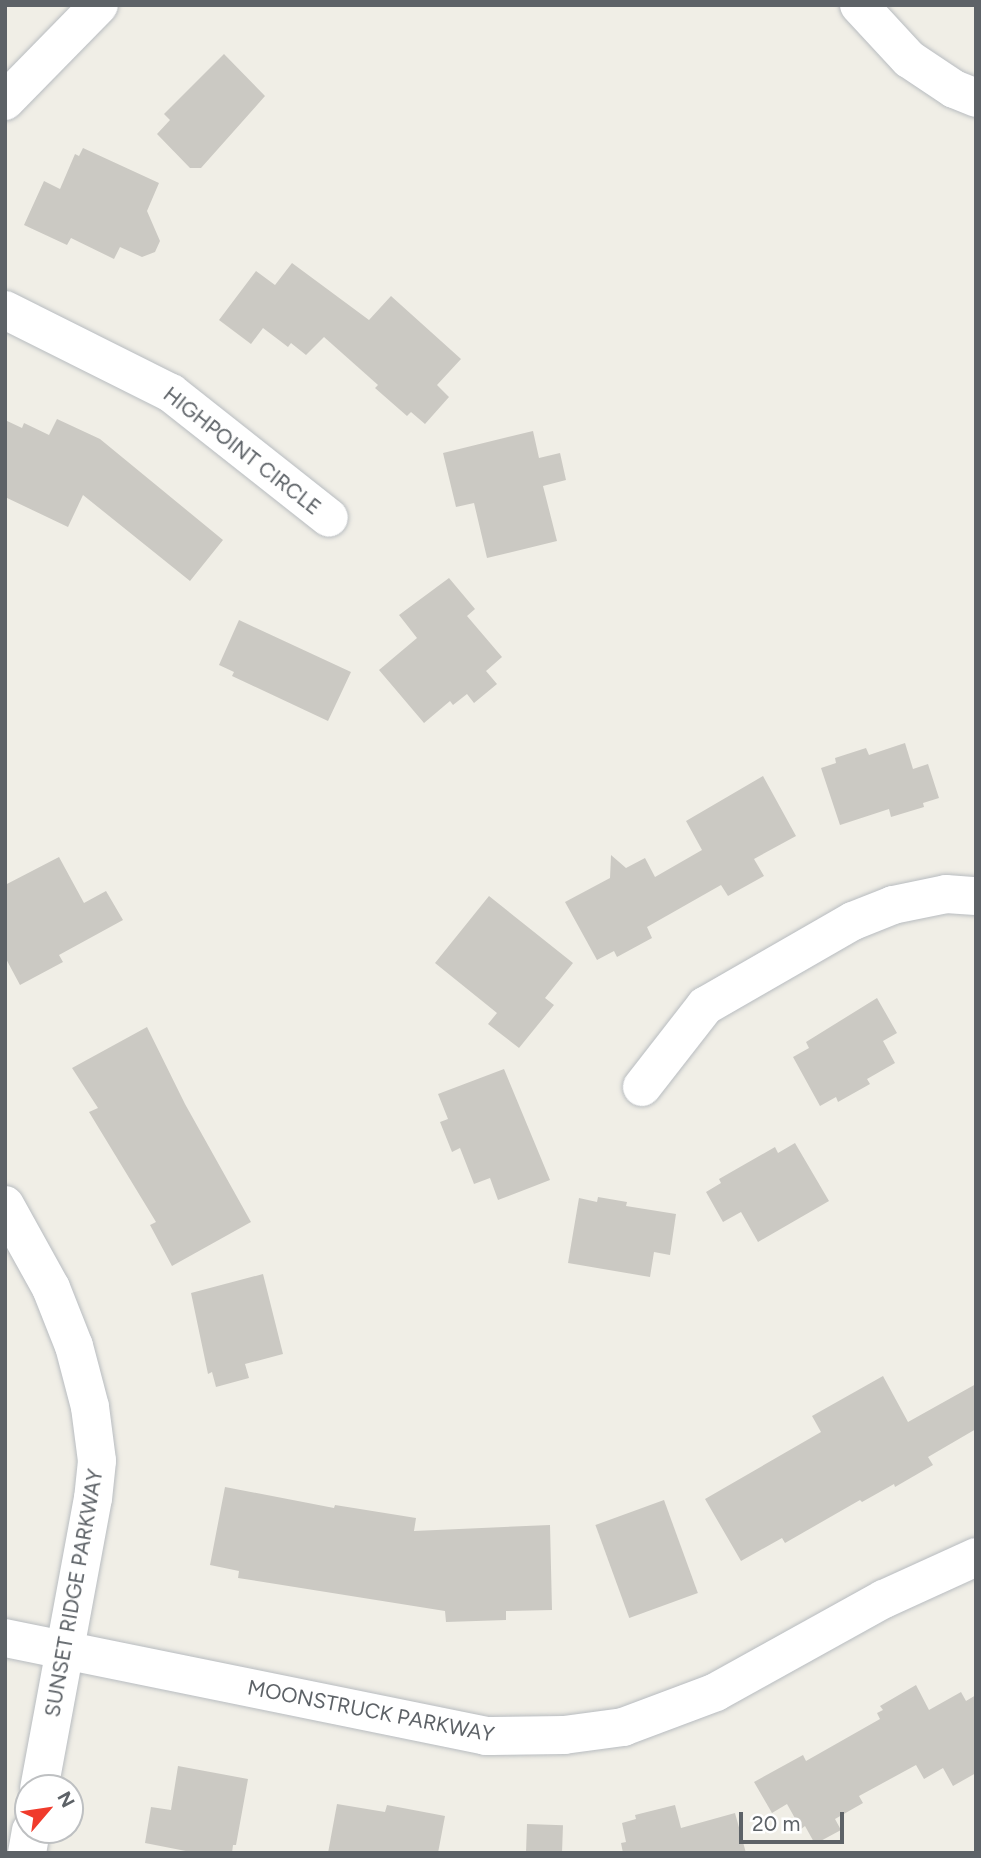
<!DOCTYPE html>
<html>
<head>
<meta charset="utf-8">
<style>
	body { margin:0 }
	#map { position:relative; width:981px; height:1858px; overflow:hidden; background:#f0eee6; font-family:Figtree,sans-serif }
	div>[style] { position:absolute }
	.building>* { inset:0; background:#cbc9c3; transform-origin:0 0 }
	.roads { filter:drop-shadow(0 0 2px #b8bcc0) drop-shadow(0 0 2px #b8bcc0) }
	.minor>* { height:38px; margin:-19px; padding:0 19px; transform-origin:19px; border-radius:19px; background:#fff }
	span { translate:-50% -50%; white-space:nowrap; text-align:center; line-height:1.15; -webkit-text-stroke:5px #fff; paint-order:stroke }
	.street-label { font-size:21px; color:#5d6267 }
	.frame { position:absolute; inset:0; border:7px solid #5d6267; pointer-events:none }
	.north { position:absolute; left:14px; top:1774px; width:70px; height:70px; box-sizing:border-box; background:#fff; border:2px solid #bec0c2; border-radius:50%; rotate:61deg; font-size:19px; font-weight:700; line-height:28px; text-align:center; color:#5d6267 }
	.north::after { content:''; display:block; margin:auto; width:24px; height:32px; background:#f03b2c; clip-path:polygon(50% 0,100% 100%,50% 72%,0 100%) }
	.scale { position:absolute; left:739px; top:1812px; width:105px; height:32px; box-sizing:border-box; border:4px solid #5d6267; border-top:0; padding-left:9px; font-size:21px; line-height:24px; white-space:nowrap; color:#5d6267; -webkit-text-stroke:5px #fff; paint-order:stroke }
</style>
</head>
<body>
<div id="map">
	<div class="building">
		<div style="clip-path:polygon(224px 54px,265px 96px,201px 168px,190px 168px,157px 134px,170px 120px,164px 114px)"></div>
		<div style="clip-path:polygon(83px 148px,159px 183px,147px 211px,160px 241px,155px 252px,142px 257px,120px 247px,114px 259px,71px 238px,67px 245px,24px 225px,44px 181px,60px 189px,75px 154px,79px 156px)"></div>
		<div style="clip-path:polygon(292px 263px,369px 320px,391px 296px,461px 359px,437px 385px,449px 397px,425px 424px,411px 412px,407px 416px,375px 388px,378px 385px,324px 337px,306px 355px,291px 343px,288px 347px,263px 328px,251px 344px,219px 320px,256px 271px,275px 285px)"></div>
		<div style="clip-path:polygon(57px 419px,100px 439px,223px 540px,190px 581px,83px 495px,68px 527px,5px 497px,5px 420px,22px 428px,24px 423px,49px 435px)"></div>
		<div style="clip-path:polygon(533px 431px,539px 458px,560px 453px,566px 480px,543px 486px,557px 541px,487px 558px,474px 503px,456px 507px,443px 453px)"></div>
		<div style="clip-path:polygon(449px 578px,475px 609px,467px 616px,502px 657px,486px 671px,497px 684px,474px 703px,467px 694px,453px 705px,450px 701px,424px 723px,379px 670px,417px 638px,399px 615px)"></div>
		<div style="clip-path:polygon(239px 620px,351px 672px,328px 721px,232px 676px,234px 672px,219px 665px)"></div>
		<div style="clip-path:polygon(905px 743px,913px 769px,928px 764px,939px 798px,923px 803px,924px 807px,891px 817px,889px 809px,840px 825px,821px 768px,836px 763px,835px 758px,866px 748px,869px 755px)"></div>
		<div style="clip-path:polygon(763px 776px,796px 836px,754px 859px,764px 876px,728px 896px,721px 885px,647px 927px,652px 938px,617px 957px,614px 951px,597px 960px,565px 902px,610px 878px,611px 855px,626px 868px,645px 858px,655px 877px,702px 850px,686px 821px)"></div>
		<div style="clip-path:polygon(59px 857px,84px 903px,106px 891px,123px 920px,59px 955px,63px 962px,20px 985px,5px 957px,5px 885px)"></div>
		<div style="clip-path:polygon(489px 896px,573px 963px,545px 998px,554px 1005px,519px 1048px,488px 1024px,497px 1013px,435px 963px)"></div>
		<div style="clip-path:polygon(877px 998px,897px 1033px,883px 1041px,895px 1063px,867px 1079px,870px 1084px,838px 1102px,836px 1097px,820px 1106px,793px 1057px,809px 1048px,806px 1042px)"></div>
		<div style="clip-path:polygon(147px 1027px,185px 1104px,251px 1222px,172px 1266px,150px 1225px,156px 1222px,89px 1112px,98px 1108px,72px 1068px)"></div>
		<div style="clip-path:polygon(504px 1069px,550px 1180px,498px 1200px,490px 1178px,474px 1184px,460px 1148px,452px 1152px,440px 1122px,448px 1119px,438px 1094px)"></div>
		<div style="clip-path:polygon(795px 1143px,829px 1201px,758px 1242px,741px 1212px,723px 1222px,706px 1192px,721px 1183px,719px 1179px,775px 1147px,778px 1153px)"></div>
		<div style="clip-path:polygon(598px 1197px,627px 1202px,626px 1206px,676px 1214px,670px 1255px,654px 1252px,650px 1277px,568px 1263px,579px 1198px,597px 1202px)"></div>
		<div style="clip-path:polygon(263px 1274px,283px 1354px,245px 1364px,249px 1378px,216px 1387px,212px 1372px,208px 1374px,191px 1293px)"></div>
		<div style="clip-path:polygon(883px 1376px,908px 1422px,976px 1384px,976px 1429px,928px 1457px,933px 1465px,895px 1487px,894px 1484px,862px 1502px,860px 1500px,785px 1543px,782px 1538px,741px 1561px,705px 1499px,821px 1432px,812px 1416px)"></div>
		<div style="clip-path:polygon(225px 1487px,334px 1508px,335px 1505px,416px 1518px,414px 1531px,550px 1525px,552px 1610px,506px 1611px,506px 1620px,446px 1622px,445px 1611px,238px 1578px,239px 1571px,210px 1565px)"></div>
		<div style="left:664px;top:1500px;width:99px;height:73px;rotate:70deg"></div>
		<div style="clip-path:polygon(916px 1685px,929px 1710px,961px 1692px,966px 1701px,976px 1695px,976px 1773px,953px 1786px,943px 1768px,924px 1779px,916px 1765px,859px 1796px,863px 1803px,835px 1819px,841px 1830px,815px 1844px,805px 1826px,801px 1829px,787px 1804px,772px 1813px,754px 1782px,803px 1755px,806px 1761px,880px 1719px,877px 1713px,883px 1710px,880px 1706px)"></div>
		<div style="clip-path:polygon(178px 1766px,248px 1779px,236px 1845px,233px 1845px,232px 1853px,196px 1853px,145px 1843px,151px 1807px,171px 1810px)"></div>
		<div style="clip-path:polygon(337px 1804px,385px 1812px,387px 1805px,445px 1816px,438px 1853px,328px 1853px)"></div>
		<div style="clip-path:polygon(675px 1805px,681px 1828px,735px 1813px,746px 1853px,623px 1853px,621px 1843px,626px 1842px,622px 1823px,636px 1819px,635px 1815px)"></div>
		<div style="left:527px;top:1824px;width:36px;height:29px;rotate:2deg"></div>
	</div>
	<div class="roads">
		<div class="minor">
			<div style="left:859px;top:5px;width:74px;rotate:47.2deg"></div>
			<div style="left:909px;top:59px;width:54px;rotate:33.7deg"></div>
			<div style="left:954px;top:89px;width:24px;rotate:22deg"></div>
			<div style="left:5px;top:101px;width:134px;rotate:-45.6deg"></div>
			<div style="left:5px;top:310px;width:186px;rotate:26.6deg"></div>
			<div style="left:171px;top:393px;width:201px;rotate:38.3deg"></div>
			<div style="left:642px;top:1087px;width:103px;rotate:-52.1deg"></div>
			<div style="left:705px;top:1006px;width:171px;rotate:-29.9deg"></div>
			<div style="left:853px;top:921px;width:43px;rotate:-21.8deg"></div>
			<div style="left:893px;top:905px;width:54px;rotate:-11.7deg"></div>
			<div style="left:946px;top:894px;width:30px;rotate:4deg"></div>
			<div style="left:5px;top:1205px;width:95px;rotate:61deg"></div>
			<div style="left:51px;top:1288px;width:62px;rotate:68.4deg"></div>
			<div style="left:74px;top:1346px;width:63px;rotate:75.3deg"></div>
			<div style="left:90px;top:1407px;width:54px;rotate:82.6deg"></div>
			<div style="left:97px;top:1461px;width:37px;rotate:96deg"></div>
			<div style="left:93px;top:1498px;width:295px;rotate:100.5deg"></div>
			<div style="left:5px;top:1638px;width:491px;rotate:11.5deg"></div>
			<div style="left:486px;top:1736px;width:78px;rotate:-0.7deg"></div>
			<div style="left:564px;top:1735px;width:60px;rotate:-7.7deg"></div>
			<div style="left:623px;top:1727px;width:99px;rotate:-20.6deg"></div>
			<div style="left:716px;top:1692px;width:192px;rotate:-29deg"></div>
			<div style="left:884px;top:1599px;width:101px;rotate:-24.5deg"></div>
			<div style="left:27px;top:1853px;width:23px;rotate:-80deg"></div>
		</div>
	</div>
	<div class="street-label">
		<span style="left:242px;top:451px;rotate:38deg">HIGHPOINT CIRCLE</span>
		<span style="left:74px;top:1593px;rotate:-80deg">SUNSET RIDGE PARKWAY</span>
		<span style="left:371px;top:1711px;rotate:11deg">MOONSTRUCK PARKWAY</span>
	</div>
	<div class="frame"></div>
	<div class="north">N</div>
	<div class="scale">20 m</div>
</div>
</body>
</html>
